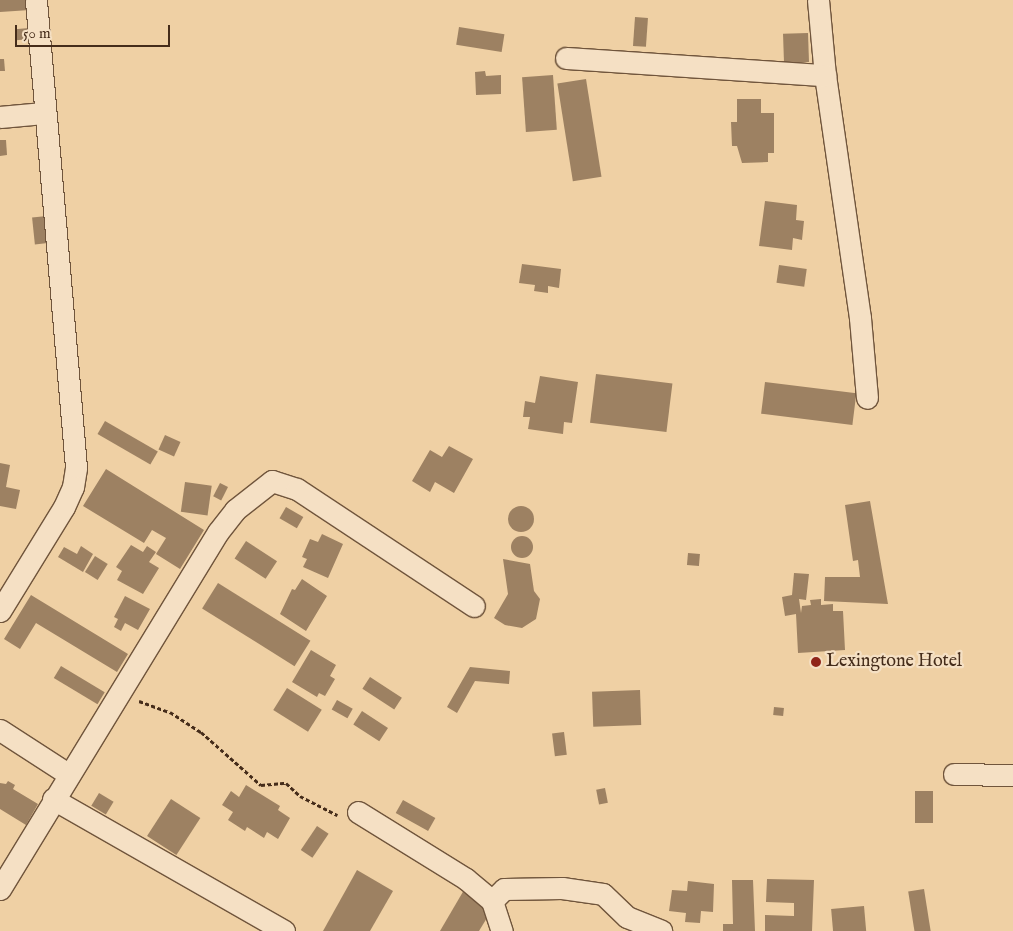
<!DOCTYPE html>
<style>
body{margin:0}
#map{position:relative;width:1013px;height:931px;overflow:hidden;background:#efd0a4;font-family:"IM FELL English",serif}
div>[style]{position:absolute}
.building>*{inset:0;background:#9d8162;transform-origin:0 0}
.round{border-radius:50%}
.path>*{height:3px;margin-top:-1.5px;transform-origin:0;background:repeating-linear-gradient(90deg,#452c1a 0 4px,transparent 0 6.5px)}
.roads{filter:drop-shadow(1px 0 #70553c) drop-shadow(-1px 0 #70553c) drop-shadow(0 1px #70553c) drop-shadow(0 -1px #70553c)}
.minor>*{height:21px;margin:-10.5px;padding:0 10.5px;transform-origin:10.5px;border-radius:10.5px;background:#f5e0c4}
.dots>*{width:14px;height:14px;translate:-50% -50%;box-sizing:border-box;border:2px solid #f5e0c4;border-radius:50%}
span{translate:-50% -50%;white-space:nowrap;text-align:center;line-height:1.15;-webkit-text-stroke:4.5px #f5e0c4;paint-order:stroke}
.poi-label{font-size:18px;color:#452c1a}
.left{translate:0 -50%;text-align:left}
.scale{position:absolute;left:15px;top:25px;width:155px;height:22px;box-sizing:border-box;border:2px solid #452c1a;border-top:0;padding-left:6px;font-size:15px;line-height:18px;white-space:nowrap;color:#452c1a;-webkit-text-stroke:4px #f5e0c4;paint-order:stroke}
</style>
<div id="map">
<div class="building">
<div style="clip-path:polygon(0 0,30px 0,30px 10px,0 12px)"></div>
<div style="left:635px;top:17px;width:13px;height:29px;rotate:4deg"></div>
<div style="left:459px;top:27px;width:46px;height:18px;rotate:9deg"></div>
<div style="left:29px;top:28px;width:11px;height:14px;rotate:85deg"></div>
<div style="left:808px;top:33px;width:29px;height:25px;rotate:88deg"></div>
<div style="clip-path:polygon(0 59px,4px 59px,5px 71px,0 71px)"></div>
<div style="clip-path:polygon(485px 71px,486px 76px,501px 75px,501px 94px,476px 95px,475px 72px)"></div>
<div style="left:553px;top:75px;width:55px;height:31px;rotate:86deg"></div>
<div style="left:586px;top:79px;width:99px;height:29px;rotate:81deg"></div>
<div style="clip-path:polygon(737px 99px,761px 99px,761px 113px,774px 113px,774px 153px,768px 153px,768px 162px,742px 163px,737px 146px,732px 146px,731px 122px,737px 122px)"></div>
<div style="clip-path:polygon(0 140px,6px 140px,7px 155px,0 156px)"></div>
<div style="clip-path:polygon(765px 201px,797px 205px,796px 220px,804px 221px,802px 240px,793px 238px,792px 250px,759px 246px)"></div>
<div style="left:47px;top:216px;width:27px;height:15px;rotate:84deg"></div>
<div style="clip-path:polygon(522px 264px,561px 269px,559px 288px,548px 286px,548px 293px,534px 291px,535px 285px,519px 283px)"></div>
<div style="left:779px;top:265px;width:28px;height:18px;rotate:8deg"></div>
<div style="left:596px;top:374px;width:77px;height:49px;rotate:7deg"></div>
<div style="clip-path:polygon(540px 376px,578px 382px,572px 423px,564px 422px,563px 434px,528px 429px,530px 417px,523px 417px,525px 401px,535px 403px)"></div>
<div style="left:765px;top:382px;width:92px;height:32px;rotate:7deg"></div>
<div style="left:105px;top:421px;width:61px;height:15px;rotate:30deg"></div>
<div style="left:165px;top:435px;width:17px;height:16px;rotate:24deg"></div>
<div style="clip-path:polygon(449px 446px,473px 459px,454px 493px,435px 482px,430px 492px,412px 481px,430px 450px,442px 457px)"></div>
<div style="clip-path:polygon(0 463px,10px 465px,6px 487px,20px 490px,16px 509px,0 506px)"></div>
<div style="clip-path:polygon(106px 469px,204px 530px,180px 569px,156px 554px,166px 538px,152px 530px,144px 543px,83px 506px)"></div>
<div style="left:185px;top:482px;width:27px;height:30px;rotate:8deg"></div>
<div style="left:220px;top:483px;width:9px;height:15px;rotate:27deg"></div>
<div style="clip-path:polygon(870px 501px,888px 604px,824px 601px,825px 577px,860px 577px,858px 560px,853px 561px,845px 505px)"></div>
<div class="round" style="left:508px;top:506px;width:26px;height:26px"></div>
<div style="left:286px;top:507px;width:20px;height:13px;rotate:30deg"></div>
<div style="clip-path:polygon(322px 534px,343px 544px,328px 578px,303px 567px,307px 559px,302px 557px,310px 539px,318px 542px)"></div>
<div class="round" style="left:511px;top:536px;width:22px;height:22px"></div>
<div style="left:246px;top:541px;width:37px;height:21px;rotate:33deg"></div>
<div style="clip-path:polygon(131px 545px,143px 552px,147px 546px,156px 552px,149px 562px,159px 568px,143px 594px,117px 580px,122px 571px,116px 567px)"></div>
<div style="clip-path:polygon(81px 546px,93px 554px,83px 572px,58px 557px,64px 547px,77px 554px)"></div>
<div style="left:688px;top:553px;width:12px;height:12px;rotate:5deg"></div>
<div style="left:95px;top:556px;width:15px;height:19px;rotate:32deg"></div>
<div style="clip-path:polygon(503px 559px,530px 564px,534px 591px,540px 599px,536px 619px,522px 628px,505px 625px,494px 618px,508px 594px)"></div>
<div style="clip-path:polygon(794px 573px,809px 574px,806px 600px,799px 599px,801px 613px,802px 606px,811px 605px,810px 600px,821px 599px,821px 605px,833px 604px,833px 611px,843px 611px,845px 650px,798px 653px,796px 614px,785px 616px,782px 597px,792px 595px)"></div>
<div style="clip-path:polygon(302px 579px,327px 596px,306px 631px,280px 614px,292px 589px,295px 590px)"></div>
<div style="left:218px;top:583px;width:109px;height:30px;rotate:32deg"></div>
<div style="clip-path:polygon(31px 595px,128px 654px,117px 672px,36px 623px,20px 649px,4px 639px)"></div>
<div style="clip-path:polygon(125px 596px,150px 609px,138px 630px,125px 623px,121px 631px,114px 627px,118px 619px,114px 617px)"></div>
<div style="clip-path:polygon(311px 650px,336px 665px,330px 676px,335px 679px,325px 696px,319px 693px,317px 697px,292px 682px)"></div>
<div style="left:61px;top:666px;width:51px;height:14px;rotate:31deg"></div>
<div style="clip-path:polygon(470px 667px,510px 671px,509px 684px,475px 681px,457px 713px,447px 707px)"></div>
<div style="left:370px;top:677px;width:38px;height:14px;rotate:33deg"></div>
<div style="left:287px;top:688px;width:41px;height:26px;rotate:32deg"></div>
<div style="left:640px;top:690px;width:35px;height:48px;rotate:88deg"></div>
<div style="left:337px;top:700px;width:18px;height:11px;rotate:29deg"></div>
<div style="left:774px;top:707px;width:10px;height:8px;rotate:6deg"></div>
<div style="left:362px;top:711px;width:31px;height:16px;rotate:33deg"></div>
<div style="left:564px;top:732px;width:23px;height:12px;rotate:83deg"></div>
<div style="clip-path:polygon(8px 781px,15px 785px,13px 789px,38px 804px,26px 825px,0 809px,0 783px,6px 784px)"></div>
<div style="clip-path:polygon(246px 785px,280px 806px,278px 810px,290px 818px,278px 839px,267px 832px,264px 838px,247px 827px,245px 831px,228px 820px,233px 812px,222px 805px,231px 791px,239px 797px)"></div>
<div style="left:605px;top:788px;width:15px;height:9px;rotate:79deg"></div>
<div style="left:933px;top:791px;width:32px;height:18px;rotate:90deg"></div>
<div style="left:99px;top:793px;width:17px;height:15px;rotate:31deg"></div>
<div style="left:171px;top:799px;width:35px;height:44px;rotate:33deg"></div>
<div style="left:403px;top:800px;width:37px;height:15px;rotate:29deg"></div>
<div style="left:317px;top:826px;width:14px;height:29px;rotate:34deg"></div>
<div style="clip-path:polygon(357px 870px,393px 891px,370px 931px,323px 931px)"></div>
<div style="clip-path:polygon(767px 879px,814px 880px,812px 931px,765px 931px,765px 915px,794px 916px,794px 903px,766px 902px)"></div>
<div style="clip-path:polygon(732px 880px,753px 880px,755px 931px,723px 931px,723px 924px,733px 924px)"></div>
<div style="clip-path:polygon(688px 881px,714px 884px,713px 912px,701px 911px,700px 923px,685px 922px,686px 913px,669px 911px,672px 890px,687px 891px)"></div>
<div style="left:924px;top:889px;width:43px;height:16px;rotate:81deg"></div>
<div style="clip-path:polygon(464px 890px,493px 908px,479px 931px,440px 931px)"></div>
<div style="left:864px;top:906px;width:25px;height:33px;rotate:85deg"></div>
</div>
<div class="path">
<div style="left:139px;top:701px;width:33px;rotate:20deg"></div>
<div style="left:170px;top:712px;width:37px;rotate:33deg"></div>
<div style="left:201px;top:732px;width:80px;rotate:41.5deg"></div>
<div style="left:261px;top:785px;width:25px;rotate:-5deg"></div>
<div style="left:286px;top:783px;width:19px;rotate:43deg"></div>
<div style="left:300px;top:796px;width:42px;rotate:27.2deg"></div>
</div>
<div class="roads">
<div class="minor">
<div style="left:818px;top:0;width:75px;rotate:84.7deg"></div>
<div style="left:825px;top:75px;width:246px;rotate:81.8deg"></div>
<div style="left:860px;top:318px;width:80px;rotate:85deg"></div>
<div style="left:566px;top:58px;width:260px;rotate:3.8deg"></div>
<div style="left:0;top:117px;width:44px;rotate:-5.2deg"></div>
<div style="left:0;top:611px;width:122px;rotate:-58.4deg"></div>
<div style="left:64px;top:507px;width:22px;rotate:-66deg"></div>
<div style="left:73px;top:487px;width:20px;rotate:-81deg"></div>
<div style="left:76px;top:467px;width:469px;rotate:-94.9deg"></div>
<div style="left:0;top:730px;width:81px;rotate:32.9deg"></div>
<div style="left:954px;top:774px;width:59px;rotate:1deg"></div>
<div style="left:53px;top:799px;width:266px;rotate:29.7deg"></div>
<div style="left:358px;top:812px;width:127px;rotate:31.8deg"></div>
<div style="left:466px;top:879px;width:34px;rotate:40deg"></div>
<div style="left:492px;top:901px;width:32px;rotate:72deg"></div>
<div style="left:0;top:889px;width:418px;rotate:-58.6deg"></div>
<div style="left:218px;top:532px;width:28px;rotate:-52deg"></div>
<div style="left:235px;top:510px;width:47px;rotate:-38.1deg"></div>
<div style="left:272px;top:481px;width:26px;rotate:18deg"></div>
<div style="left:297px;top:489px;width:212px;rotate:33.5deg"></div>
<div style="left:492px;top:901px;width:17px;rotate:-45deg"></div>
<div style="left:504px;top:889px;width:58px;rotate:-1deg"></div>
<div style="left:562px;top:888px;width:41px;rotate:8.3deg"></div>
<div style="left:603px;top:894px;width:33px;rotate:44deg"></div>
<div style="left:627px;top:917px;width:37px;rotate:22deg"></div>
</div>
</div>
<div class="dots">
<div style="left:816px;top:662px;background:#8f2418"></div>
</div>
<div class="poi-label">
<span class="left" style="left:826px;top:662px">Lexingtone Hotel</span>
</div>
<div class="scale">50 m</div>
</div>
